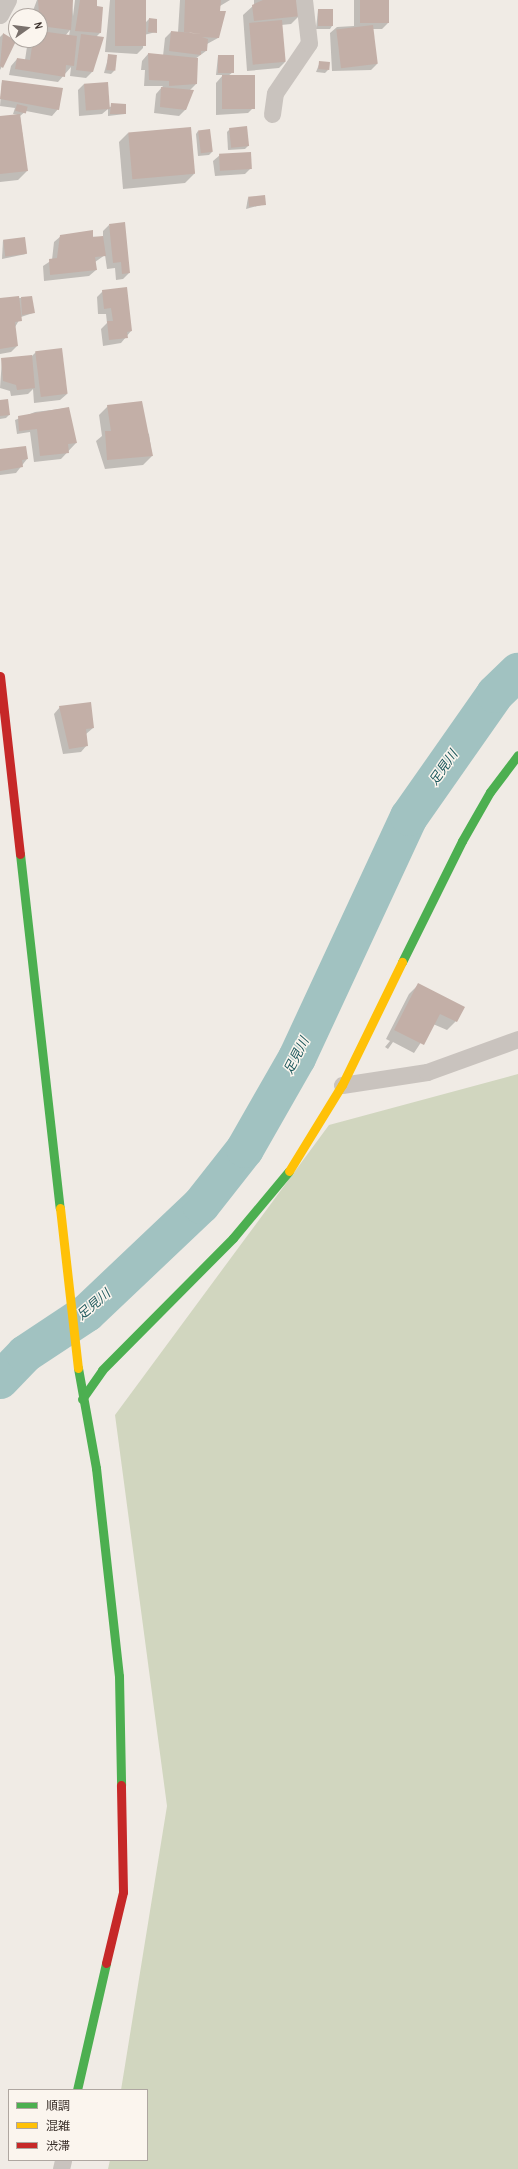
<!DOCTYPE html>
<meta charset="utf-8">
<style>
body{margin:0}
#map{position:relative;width:518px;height:2169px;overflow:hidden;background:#f0ebe5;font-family:"Archivo Narrow","Noto Sans JP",sans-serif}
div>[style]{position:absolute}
.green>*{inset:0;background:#d1d6bf}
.shadow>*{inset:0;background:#0003}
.river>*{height:38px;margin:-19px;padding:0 19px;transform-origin:19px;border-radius:19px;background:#a1c2c1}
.building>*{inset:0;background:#c3afa7;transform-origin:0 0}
.street>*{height:17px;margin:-8.5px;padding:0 8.5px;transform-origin:8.5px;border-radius:8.5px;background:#c9c3be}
.fast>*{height:9px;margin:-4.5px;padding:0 4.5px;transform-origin:4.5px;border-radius:4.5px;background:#4caf50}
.slow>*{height:9px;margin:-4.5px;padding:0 4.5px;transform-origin:4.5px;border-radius:4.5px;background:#ffc107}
.jam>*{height:9px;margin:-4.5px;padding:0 4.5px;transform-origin:4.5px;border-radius:4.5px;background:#c62828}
span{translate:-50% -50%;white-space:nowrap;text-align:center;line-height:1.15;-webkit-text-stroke:3px #fbf5ee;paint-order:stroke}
.water-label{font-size:13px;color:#1f5a5e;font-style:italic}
.legend{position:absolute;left:8px;top:2089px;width:140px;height:72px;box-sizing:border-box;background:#fbf5ee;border:1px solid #aea6a0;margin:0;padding:5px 7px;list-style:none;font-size:12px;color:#3b302b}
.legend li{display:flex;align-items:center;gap:8px;height:20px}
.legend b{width:20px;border:1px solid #aea6a0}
.north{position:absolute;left:8px;top:8px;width:40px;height:40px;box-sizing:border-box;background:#fbf5ee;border:1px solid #aea6a0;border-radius:50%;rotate:76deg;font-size:11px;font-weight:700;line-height:16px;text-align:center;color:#3b302b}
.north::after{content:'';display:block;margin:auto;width:14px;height:18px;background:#7a716c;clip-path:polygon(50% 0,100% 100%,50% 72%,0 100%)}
</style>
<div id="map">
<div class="green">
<div style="clip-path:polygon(518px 1074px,518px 2169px,108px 2169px,110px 2160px,147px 2160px,147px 2090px,121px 2090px,167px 1806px,115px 1415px,329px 1125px)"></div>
</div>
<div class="shadow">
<div style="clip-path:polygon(evenodd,37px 0,72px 0,73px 16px,75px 0,96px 0,100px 33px,96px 37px,103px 38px,92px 72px,86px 78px,70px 76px,71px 67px,58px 82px,9px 75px,11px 66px,17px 59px,25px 60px,28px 40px,40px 40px,40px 16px,31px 16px,37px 0,70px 30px,69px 36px,65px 36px,70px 30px)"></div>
<div style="clip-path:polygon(110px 0,145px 0,144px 24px,149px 19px,156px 32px,144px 35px,143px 48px,137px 54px,105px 52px)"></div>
<div style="clip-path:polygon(evenodd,180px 0,230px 0,220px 6px,218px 38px,207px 44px,206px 51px,195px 59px,196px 84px,189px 91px,186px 109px,179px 116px,154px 113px,156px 94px,163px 86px,144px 86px,145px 70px,141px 70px,142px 61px,148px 54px,163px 56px,165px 38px,171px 32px,178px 32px,180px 0,190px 31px,207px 34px,189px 34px,190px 31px)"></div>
<div style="clip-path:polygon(254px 0,298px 0,300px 15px,291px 24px,281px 25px,285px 62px,279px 68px,247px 71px,243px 15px,254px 5px)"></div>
<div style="clip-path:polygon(354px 0,388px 0,388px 23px,382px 29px,372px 29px,377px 64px,371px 70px,332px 71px,330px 33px,337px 27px,354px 26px)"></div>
<div style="clip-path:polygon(318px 10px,332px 26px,330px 29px,316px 29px)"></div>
<div style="clip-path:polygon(3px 34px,15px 42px,0 70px,0 37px)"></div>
<div style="clip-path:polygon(109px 55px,114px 71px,111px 74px,104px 73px)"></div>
<div style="clip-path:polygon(218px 56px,233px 72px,228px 76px,254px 107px,248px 113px,216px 115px,216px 83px,223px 75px,216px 75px)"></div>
<div style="clip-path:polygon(320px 62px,328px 70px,325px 73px,316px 72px)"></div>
<div style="clip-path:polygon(2px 81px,58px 109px,52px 116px,26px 111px,20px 116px,27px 171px,18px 180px,0 182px,0 117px,18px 115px,13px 114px,15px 108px,0 106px)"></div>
<div style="clip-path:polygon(84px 84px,109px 107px,125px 105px,125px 114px,108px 116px,108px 109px,102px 114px,79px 116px,78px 90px)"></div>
<div style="clip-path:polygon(230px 129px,248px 146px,245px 149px,228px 150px,227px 132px)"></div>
<div style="clip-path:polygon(198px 131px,212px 152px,209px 155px,198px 156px,196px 134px)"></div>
<div style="clip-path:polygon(128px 133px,194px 174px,185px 183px,123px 189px,119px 142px)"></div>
<div style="clip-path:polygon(220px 155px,251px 168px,245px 174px,215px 176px,213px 161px)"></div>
<div style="clip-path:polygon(248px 198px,265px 204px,246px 209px)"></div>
<div style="clip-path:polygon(109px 225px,129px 273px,123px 279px,116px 280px,115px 268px,107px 269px,105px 255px,95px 262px,96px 270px,89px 276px,44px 281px,43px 266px,52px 260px,54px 242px,61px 236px,103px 237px,103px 231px)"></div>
<div style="clip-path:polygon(3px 240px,26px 254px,2px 259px)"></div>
<div style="clip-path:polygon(103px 291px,131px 331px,121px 343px,103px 346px,101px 329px,107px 323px,106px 314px,98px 314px,97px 297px)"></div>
<div style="clip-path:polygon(21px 298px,33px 313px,21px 317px,15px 327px,17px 346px,11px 352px,0 354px,0 299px)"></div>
<div style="clip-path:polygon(36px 352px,67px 394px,60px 400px,34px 403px,33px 389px,28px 394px,11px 396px,10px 391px,0 388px,2px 359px,32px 356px)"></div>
<div style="clip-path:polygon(0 401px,9px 415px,6px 418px,0 419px)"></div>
<div style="clip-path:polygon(108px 406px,149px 434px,152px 456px,143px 465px,105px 469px,96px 441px,102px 436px,99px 415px)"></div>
<div style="clip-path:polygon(68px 408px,76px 443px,61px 459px,34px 462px,30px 432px,17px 434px,15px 420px,35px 412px)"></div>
<div style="clip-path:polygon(0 450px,27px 459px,16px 473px,0 475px)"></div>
<div style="clip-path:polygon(60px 707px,93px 728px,86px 734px,87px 745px,81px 752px,63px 754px,54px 714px)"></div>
<div style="clip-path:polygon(418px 985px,456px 1021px,447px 1030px,433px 1024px,414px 1053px,393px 1042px,388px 1049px,385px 1047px,390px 1041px,386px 1039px,409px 994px)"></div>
</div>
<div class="river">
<div style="left:0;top:1380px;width:36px;rotate:-46deg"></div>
<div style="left:25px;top:1354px;width:74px;rotate:-33.5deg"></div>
<div style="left:87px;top:1313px;width:157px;rotate:-43.5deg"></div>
<div style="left:201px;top:1205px;width:71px;rotate:-51.8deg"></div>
<div style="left:245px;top:1149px;width:105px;rotate:-60.3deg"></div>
<div style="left:297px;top:1058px;width:266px;rotate:-65.1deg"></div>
<div style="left:409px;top:817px;width:150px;rotate:-55deg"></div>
<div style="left:495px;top:694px;width:32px;rotate:-44deg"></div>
</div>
<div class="building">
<div style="clip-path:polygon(38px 0,73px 0,71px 30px,40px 26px)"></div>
<div style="clip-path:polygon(80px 0,97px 0,97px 6px,103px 7px,101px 33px,75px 31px)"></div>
<div style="left:115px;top:0;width:31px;height:46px"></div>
<div style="clip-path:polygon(185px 0,221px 0,220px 11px,226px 11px,219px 38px,202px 37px,208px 39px,207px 51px,201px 51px,201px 55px,169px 51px,171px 31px,202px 34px,184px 32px)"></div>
<div style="clip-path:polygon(263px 0,299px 0,301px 16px,254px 21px,252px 5px)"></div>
<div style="left:360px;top:0;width:29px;height:23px"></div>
<div style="left:318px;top:9px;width:15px;height:17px"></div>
<div style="clip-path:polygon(149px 18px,157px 19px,157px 33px,148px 32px)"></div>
<div style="left:282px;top:20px;width:42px;height:33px;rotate:85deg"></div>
<div style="left:373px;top:25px;width:39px;height:37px;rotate:83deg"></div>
<div style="clip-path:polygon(40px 31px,77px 36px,74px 66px,66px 65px,65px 77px,15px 69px,17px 58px,30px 60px,33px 40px,40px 40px)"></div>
<div style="clip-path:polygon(3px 33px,16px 41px,3px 68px,0 66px)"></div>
<div style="clip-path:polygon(81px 34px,104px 37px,93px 72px,76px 70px)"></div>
<div style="clip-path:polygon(148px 53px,198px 58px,197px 84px,169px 86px,169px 81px,149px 80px)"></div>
<div style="left:108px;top:54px;width:9px;height:16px;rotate:6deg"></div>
<div style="left:218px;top:55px;width:16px;height:18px"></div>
<div style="left:319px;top:61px;width:11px;height:8px;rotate:5deg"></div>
<div style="left:222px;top:75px;width:33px;height:34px"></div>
<div style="clip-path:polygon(2px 80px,63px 88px,59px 110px,0 99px)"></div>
<div style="left:108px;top:82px;width:27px;height:24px;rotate:86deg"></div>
<div style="clip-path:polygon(161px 87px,194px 90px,186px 110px,160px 107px)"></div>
<div style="clip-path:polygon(111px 103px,126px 104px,126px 114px,110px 114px)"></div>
<div style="left:17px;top:104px;width:11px;height:7px;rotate:15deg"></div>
<div style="clip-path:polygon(20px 114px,28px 171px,0 174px,0 116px)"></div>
<div style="left:247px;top:126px;width:20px;height:18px;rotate:84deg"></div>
<div style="left:191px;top:127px;width:47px;height:63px;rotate:85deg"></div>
<div style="left:210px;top:129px;width:23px;height:12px;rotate:83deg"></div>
<div style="left:251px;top:152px;width:17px;height:32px;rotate:87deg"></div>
<div style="left:265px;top:195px;width:10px;height:17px;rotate:84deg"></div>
<div style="clip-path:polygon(125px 222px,130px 273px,122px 274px,121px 262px,113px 263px,109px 224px)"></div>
<div style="clip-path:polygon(93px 230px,93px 237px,103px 236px,106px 256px,95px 257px,97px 270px,50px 275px,49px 259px,57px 258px,60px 235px)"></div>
<div style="left:25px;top:237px;width:17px;height:22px;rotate:83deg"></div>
<div style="clip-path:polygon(127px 287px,132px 331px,127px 332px,128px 338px,109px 340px,107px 321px,113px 321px,111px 308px,104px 309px,102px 290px)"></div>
<div style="clip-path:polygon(19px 296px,22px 321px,15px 322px,18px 346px,0 349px,0 298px)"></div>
<div style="clip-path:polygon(32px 296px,35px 313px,22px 315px,21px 297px)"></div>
<div style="left:62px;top:348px;width:46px;height:27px;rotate:83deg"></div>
<div style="clip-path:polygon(32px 355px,35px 388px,17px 390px,16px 385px,3px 381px,1px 358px)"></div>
<div style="clip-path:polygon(8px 399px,10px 415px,0 416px,0 400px)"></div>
<div style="clip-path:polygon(142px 401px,153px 456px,107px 460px,105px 431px,111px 431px,107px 405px)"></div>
<div style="clip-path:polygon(69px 407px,77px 443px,68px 444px,69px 453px,40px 456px,37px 429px,19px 431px,18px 416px)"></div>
<div style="clip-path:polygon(26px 446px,28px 459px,22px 460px,23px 467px,0 471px,0 449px)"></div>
<div style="clip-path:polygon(91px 702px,94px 728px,86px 729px,88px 746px,69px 749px,59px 706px)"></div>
<div style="clip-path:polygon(418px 983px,465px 1007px,457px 1022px,440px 1014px,424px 1045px,394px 1030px)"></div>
</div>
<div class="street">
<div style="left:0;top:15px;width:17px;rotate:-62deg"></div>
<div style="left:272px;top:114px;width:21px;rotate:-82deg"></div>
<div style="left:275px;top:93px;width:60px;rotate:-55.8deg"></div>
<div style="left:309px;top:43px;width:43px;rotate:-96.6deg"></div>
<div style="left:342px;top:1085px;width:86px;rotate:-8.7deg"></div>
<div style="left:427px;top:1072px;width:97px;rotate:-19.9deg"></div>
<div style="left:61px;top:2169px;width:9px;rotate:-77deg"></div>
</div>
<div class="fast">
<div style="left:20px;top:854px;width:356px;rotate:83.6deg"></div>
<div style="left:402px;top:962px;width:135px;rotate:-63.6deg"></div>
<div style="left:462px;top:841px;width:56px;rotate:-60.3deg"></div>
<div style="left:490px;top:792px;width:46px;rotate:-52.9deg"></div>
<div style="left:78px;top:1368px;width:102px;rotate:79.8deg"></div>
<div style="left:96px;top:1468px;width:209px;rotate:83.7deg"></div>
<div style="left:119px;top:1676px;width:109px;rotate:88.9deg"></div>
<div style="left:82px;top:1399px;width:35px;rotate:-55deg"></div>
<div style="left:102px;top:1370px;width:186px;rotate:-45.2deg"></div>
<div style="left:233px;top:1238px;width:87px;rotate:-50.1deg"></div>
<div style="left:77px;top:2090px;width:130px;rotate:-77.1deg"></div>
</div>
<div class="slow">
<div style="left:289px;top:1171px;width:101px;rotate:-58.4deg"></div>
<div style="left:342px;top:1085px;width:137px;rotate:-64deg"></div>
<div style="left:60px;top:1208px;width:161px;rotate:83.6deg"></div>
</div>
<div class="jam">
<div style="left:0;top:676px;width:179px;rotate:83.6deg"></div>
<div style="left:106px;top:1963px;width:73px;rotate:-76.5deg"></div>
<div style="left:123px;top:1892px;width:107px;rotate:-91.1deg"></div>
</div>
<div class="water-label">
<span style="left:444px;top:768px;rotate:-55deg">足見川</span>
<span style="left:297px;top:1056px;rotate:-63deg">足見川</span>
<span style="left:94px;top:1305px;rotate:-41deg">足見川</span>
</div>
<ul class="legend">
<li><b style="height:5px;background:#4caf50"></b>順調</li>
<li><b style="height:5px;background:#ffc107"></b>混雑</li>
<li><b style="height:5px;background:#c62828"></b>渋滞</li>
</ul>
<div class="north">N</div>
</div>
